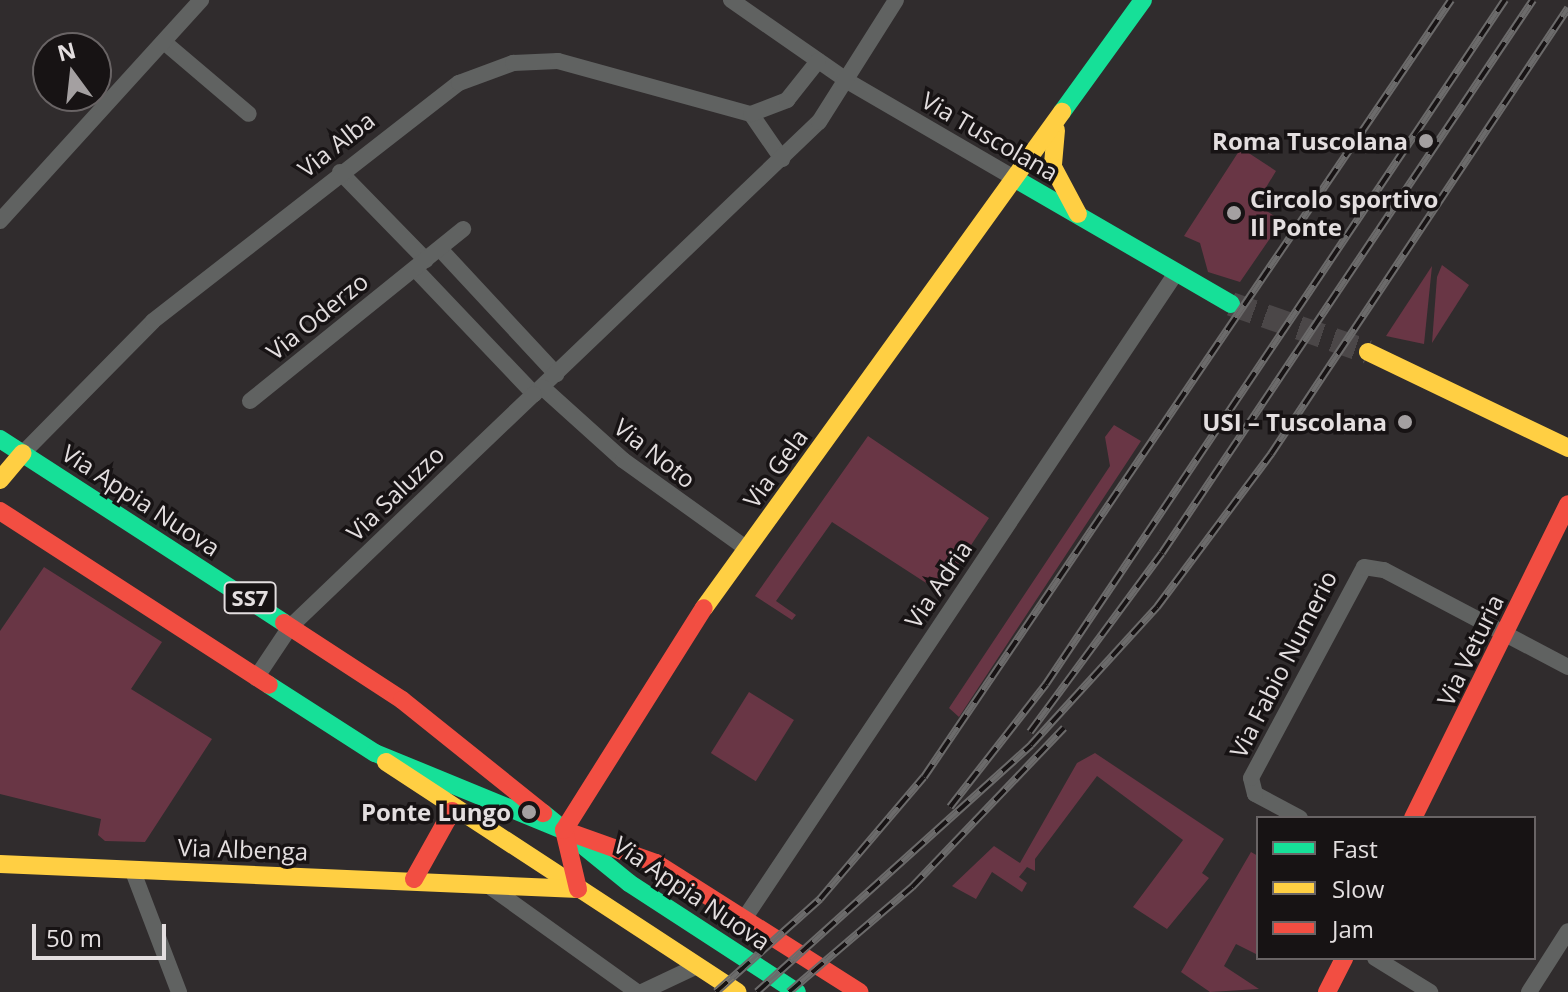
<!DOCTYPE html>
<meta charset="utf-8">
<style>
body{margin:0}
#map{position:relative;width:1568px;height:992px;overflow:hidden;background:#302c2d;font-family:"Open Sans",sans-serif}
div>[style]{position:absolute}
.green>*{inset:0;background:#693645;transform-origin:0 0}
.secondary-tunnel>*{height:24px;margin-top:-12px;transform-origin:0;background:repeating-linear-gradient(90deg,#4b4748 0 24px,transparent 0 36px)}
.street>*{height:16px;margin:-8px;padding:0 8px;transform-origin:8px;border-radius:8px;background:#606261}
.fast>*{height:18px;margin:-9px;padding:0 9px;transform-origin:9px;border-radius:9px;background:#16e098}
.slow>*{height:18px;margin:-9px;padding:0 9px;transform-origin:9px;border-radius:9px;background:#ffcf43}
.jam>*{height:18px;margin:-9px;padding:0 9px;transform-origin:9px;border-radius:9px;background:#f24e42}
.rail>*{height:8px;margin-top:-4px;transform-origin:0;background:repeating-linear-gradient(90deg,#171314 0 15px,#6c6b6b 0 30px);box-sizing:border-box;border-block:2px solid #6c6b6b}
.dots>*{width:22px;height:22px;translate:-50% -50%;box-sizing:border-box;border:4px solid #171314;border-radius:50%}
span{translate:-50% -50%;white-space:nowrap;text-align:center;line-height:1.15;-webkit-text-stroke:7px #171314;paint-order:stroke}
.shield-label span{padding:2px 6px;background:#171314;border:2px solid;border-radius:6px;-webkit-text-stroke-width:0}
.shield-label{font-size:22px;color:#e3dedf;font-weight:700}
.street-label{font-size:24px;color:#e3dedf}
.poi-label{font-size:24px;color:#e3dedf;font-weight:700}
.right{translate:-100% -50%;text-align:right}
.left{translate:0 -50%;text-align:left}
.legend{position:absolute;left:1256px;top:816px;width:280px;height:144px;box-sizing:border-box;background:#171314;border:2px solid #696465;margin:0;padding:10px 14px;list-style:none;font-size:24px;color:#e3dedf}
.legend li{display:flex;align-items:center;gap:16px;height:40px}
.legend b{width:40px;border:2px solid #696465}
.north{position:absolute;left:32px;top:32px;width:80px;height:80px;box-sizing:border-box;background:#171314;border:2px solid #696465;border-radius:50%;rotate:345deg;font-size:22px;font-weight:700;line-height:32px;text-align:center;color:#e3dedf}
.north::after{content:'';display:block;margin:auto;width:28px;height:36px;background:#a4a0a1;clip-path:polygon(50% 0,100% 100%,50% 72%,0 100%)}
.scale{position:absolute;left:32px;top:924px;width:134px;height:36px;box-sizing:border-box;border:4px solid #e3dedf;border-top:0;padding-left:10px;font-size:24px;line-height:28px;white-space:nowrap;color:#e3dedf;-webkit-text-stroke:6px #171314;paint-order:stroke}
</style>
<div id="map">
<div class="green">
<div style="clip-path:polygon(1241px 148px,1276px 171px,1256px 204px,1282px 221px,1240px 282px,1208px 272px,1200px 243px,1184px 236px)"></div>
<div style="clip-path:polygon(1442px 265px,1469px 285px,1432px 343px,1437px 277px)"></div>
<div style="clip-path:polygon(1432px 266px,1424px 344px,1386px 336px)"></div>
<div style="clip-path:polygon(1114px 425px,1141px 441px,959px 717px,949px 708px,1110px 466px,1105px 437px)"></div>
<div style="clip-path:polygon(868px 436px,989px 518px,940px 592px,832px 522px,776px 601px,796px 615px,792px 620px,755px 596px)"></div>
<div style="clip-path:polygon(44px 567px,162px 642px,131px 689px,212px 739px,145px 842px,105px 841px,98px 835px,101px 819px,0 794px,0 631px)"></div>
<div style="left:749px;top:692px;width:53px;height:72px;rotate:32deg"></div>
<div style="clip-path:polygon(1095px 753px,1224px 839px,1202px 873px,1209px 878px,1167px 929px,1133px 907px,1183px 840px,1097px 776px,1035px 859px,1035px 871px,1027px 867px,1019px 877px,1027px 883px,1022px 892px,992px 872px,976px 899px,952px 886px,994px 846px,1020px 863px,1077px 763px)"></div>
<div style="clip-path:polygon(1251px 852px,1258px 856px,1258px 955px,1236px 944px,1224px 966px,1259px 989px,1210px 992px,1181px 972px)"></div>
</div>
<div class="secondary-tunnel">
<div style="left:1231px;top:304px;width:145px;rotate:19.3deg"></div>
</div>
<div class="street">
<div style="left:731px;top:0;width:144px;rotate:34.8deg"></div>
<div style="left:849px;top:82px;width:197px;rotate:30.2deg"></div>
<div style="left:164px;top:42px;width:111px;rotate:40.3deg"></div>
<div style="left:751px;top:114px;width:55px;rotate:55.4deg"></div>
<div style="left:340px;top:172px;width:123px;rotate:45.7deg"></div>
<div style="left:0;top:221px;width:299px;rotate:-47.7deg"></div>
<div style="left:440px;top:249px;width:171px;rotate:47.1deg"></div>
<div style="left:415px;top:269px;width:173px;rotate:46.4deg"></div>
<div style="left:534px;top:394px;width:394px;rotate:-43.7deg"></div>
<div style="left:819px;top:122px;width:144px;rotate:-57.7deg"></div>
<div style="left:542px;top:387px;width:109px;rotate:42deg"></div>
<div style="left:623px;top:460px;width:151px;rotate:35.6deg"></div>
<div style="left:250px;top:401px;width:274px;rotate:-38.9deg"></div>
<div style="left:23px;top:453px;width:185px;rotate:-45.4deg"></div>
<div style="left:153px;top:321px;width:388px;rotate:-37.9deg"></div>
<div style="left:459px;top:83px;width:58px;rotate:-20.3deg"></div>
<div style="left:513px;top:63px;width:45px;rotate:-2.5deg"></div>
<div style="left:558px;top:61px;width:200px;rotate:15.4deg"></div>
<div style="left:751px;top:114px;width:39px;rotate:-21deg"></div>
<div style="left:787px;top:100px;width:50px;rotate:-51.5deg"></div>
<div style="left:256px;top:678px;width:61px;rotate:-56.3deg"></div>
<div style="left:290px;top:627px;width:337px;rotate:-43.7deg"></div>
<div style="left:1300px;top:818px;width:51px;rotate:-151.9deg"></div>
<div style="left:1255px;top:794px;width:16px;rotate:-104deg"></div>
<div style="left:1251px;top:778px;width:239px;rotate:-61.8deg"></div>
<div style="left:1364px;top:567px;width:20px;rotate:9deg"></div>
<div style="left:1384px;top:570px;width:208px;rotate:27.8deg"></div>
<div style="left:132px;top:869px;width:132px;rotate:69.1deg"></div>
<div style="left:489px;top:886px;width:182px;rotate:35.6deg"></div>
<div style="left:744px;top:919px;width:774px;rotate:-56.23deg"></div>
<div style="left:1375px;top:958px;width:65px;rotate:31.7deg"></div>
<div style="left:642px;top:992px;width:61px;rotate:-25.3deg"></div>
<div style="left:1529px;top:992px;width:72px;rotate:-57.4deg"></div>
</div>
<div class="fast">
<div style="left:1062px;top:112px;width:138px;rotate:-54.1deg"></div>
<div style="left:1019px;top:181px;width:245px;rotate:30.1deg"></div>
<div style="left:0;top:439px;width:338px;rotate:32.9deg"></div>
<div style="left:269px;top:685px;width:126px;rotate:32.7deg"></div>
<div style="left:375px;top:753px;width:200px;rotate:22.3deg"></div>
<div style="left:543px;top:813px;width:111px;rotate:39.1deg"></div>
<div style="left:629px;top:883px;width:200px;rotate:33deg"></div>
</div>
<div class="slow">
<div style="left:1056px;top:130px;width:37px;rotate:95deg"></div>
<div style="left:1053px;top:167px;width:53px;rotate:62deg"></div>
<div style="left:1368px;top:352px;width:222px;rotate:25.6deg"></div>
<div style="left:0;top:480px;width:35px;rotate:-50deg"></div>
<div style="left:704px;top:608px;width:612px;rotate:-54.18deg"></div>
<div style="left:386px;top:762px;width:420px;rotate:33.2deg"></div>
<div style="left:0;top:864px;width:579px;rotate:2.48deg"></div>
</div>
<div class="jam">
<div style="left:0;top:511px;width:320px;rotate:32.9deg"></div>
<div style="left:284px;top:623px;width:141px;rotate:33.1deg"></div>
<div style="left:402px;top:700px;width:181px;rotate:38.7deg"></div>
<div style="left:1413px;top:818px;width:350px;rotate:-63.7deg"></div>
<div style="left:566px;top:831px;width:96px;rotate:19.6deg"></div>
<div style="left:656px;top:863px;width:241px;rotate:32.4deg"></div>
<div style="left:414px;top:879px;width:78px;rotate:-60.8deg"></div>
<div style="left:578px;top:889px;width:61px;rotate:-103.3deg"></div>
<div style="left:564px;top:830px;width:262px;rotate:-57.8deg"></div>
<div style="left:1327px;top:992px;width:38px;rotate:-63deg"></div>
</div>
<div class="rail">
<div style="left:1030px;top:732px;width:222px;rotate:-53.6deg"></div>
<div style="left:1162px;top:553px;width:666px;rotate:-56.14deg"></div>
<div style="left:950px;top:807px;width:156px;rotate:-52deg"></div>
<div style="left:1046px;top:684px;width:824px;rotate:-56.14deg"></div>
<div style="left:716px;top:992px;width:140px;rotate:-41.8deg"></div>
<div style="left:820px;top:899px;width:160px;rotate:-49.6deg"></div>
<div style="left:924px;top:777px;width:939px;rotate:-55.85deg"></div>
<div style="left:757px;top:992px;width:369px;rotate:-42deg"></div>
<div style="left:1031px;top:745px;width:187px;rotate:-47.6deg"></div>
<div style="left:1157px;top:607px;width:191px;rotate:-53.3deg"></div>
<div style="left:1271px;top:454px;width:536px;rotate:-56.34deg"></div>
<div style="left:789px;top:992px;width:162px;rotate:-40.5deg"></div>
<div style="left:912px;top:887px;width:220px;rotate:-46.3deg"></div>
</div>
<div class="dots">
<div style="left:1426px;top:141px;background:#a4a0a1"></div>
<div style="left:1234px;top:213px;background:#a4a0a1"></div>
<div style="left:1405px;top:422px;background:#a4a0a1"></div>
<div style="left:529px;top:812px;background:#a4a0a1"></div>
</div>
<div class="shield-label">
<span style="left:250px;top:598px">SS7</span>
</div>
<div class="street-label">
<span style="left:990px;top:136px;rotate:30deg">Via Tuscolana</span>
<span style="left:336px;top:144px;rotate:-38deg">Via Alba</span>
<span style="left:317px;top:316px;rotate:-39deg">Via Oderzo</span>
<span style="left:655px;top:453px;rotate:38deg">Via Noto</span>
<span style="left:775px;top:468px;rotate:-54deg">Via Gela</span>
<span style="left:395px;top:493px;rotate:-44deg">Via Saluzzo</span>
<span style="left:141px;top:500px;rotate:33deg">Via Appia Nuova</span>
<span style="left:938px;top:584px;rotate:-56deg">Via Adria</span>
<span style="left:1470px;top:650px;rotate:-64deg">Via Veturia</span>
<span style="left:1283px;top:664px;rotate:-63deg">Via Fabio Numerio</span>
<span style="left:243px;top:849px;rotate:2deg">Via Albenga</span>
<span style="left:692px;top:893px;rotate:34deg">Via Appia Nuova</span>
</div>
<div class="poi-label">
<span class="right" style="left:1408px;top:141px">Roma Tuscolana</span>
<span class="left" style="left:1250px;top:213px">Circolo sportivo<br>Il Ponte</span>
<span class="right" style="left:1387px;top:422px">USI – Tuscolana</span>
<span class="right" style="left:511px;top:812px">Ponte Lungo</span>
</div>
<ul class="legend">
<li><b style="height:10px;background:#16e098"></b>Fast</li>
<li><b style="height:10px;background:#ffcf43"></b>Slow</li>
<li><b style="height:10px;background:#f24e42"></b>Jam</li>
</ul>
<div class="north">N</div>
<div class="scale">50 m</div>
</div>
